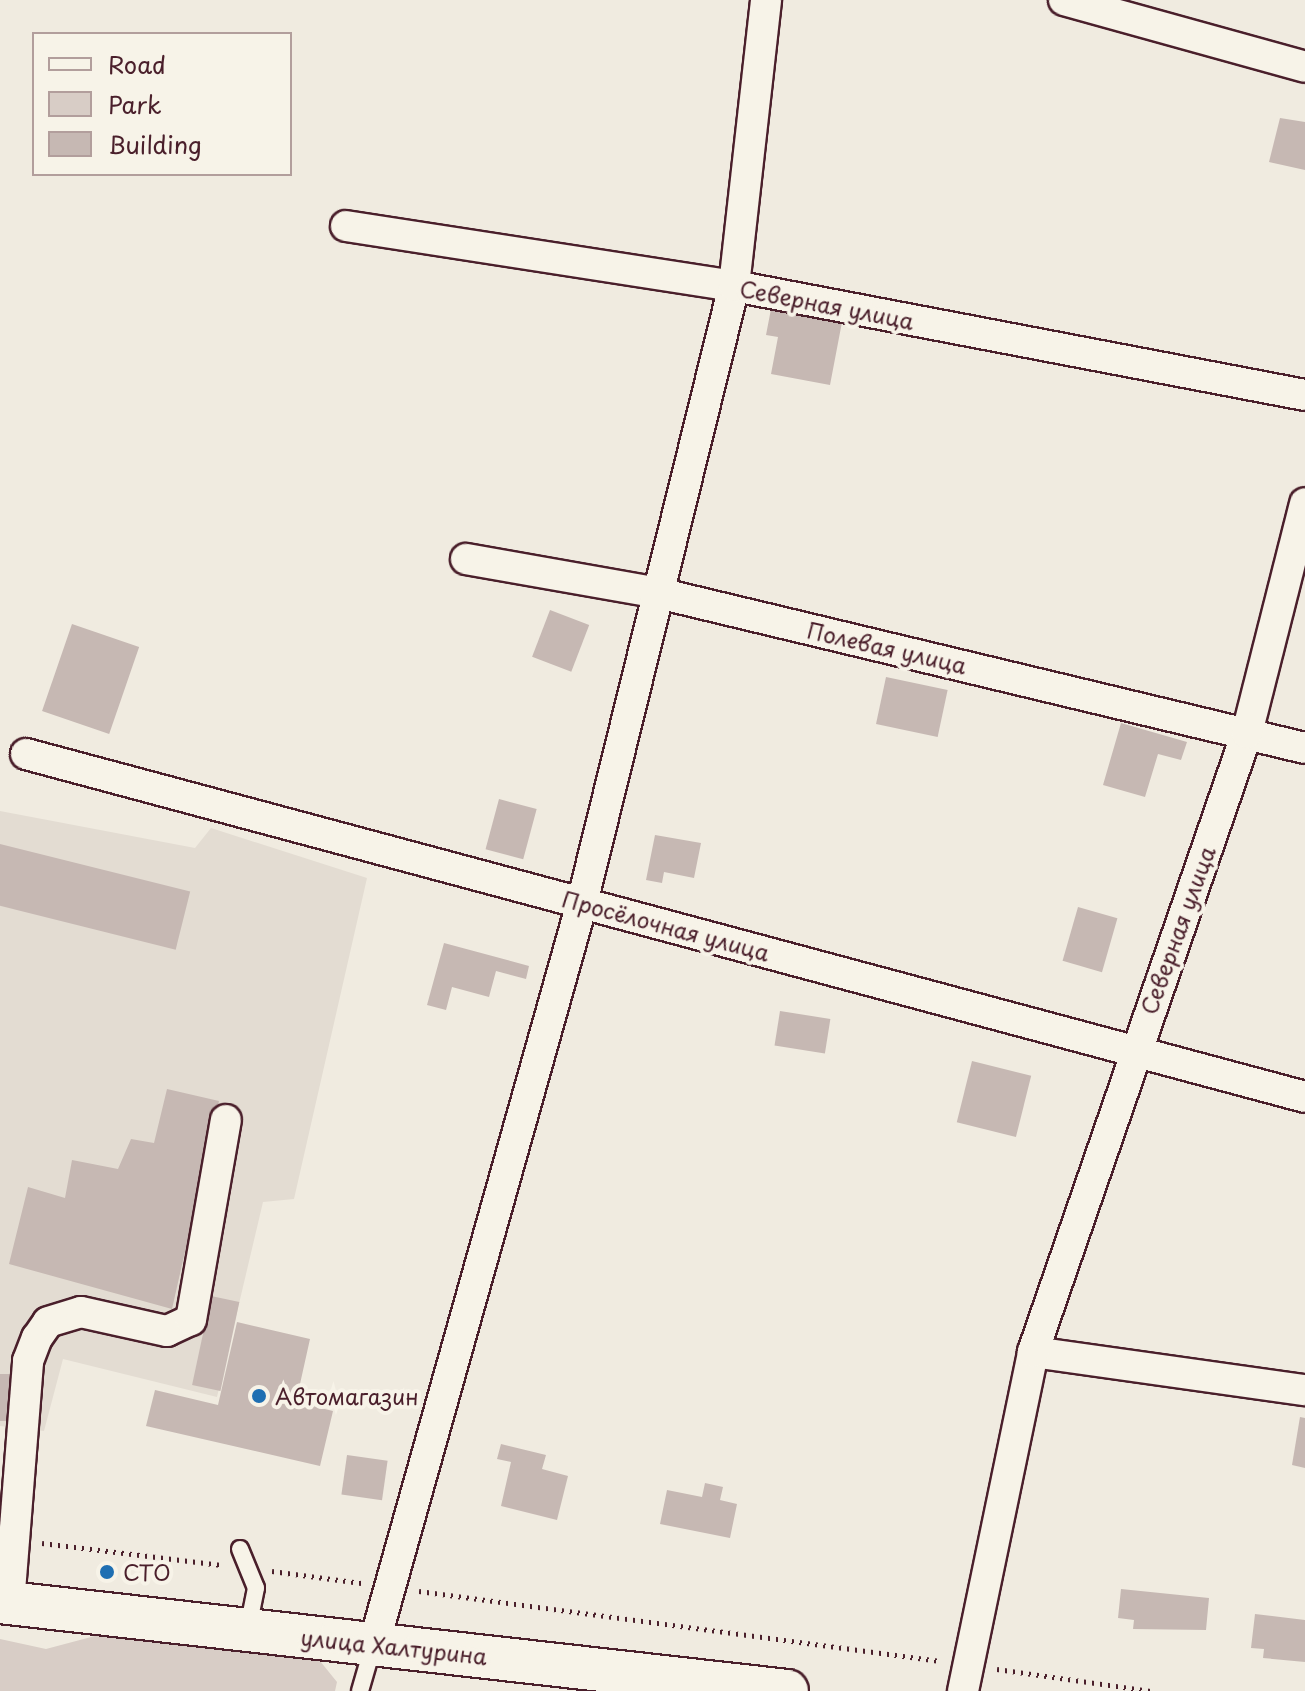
<!DOCTYPE html>
<meta charset="utf-8">
<style>
body{margin:0}
#map{position:relative;width:1305px;height:1691px;overflow:hidden;background:#f0ebe0;font-family:"Playpen Sans",sans-serif}
div>[style]{position:absolute}
.built>*{inset:0;background:#e3dcd2}
.green>*{inset:0;background:#d8cdc6}
.building>*{inset:0;background:#c6b8b3;transform-origin:0 0}
.path>*{height:5px;margin-top:-2.5px;transform-origin:0;background:repeating-linear-gradient(90deg,#4a1f2b 0 2px,transparent 0 8px)}
.roads{filter:drop-shadow(2px 0 #4a1f2b) drop-shadow(-2px 0 #4a1f2b) drop-shadow(0 2px #4a1f2b) drop-shadow(0 -2px #4a1f2b)}
.service>*{height:16px;margin:-8px;padding:0 8px;transform-origin:8px;border-radius:8px;background:#f7f3e8}
.minor>*{height:30px;margin:-15px;padding:0 15px;transform-origin:15px;border-radius:15px;background:#f7f3e8}
.secondary>*{height:42px;margin:-21px;padding:0 21px;transform-origin:21px;border-radius:21px;background:#f7f3e8}
.dots>*{width:22px;height:22px;translate:-50% -50%;box-sizing:border-box;border:4px solid #f7f3e8;border-radius:50%}
span{translate:-50% -50%;white-space:nowrap;text-align:center;line-height:1.15;-webkit-text-stroke:8px #f7f3e8;paint-order:stroke}
.street-label{font-size:22px;color:#4a1f2b}
.poi-label{font-size:22px;color:#4a1f2b}
.left{translate:0 -50%;text-align:left}
.legend{position:absolute;left:32px;top:32px;width:260px;height:144px;box-sizing:border-box;background:#f7f3e8;border:2px solid #b29e9c;margin:0;padding:10px 14px;list-style:none;font-size:24px;color:#4a1f2b}
.legend li{display:flex;align-items:center;gap:16px;height:40px}
.legend b{width:40px;border:2px solid #b29e9c}
</style>
<div id="map">
<div class="built">
<div style="clip-path:polygon(0 811px,195px 848px,211px 828px,367px 878px,294px 1199px,263px 1202px,217px 1397px,63px 1359px,44px 1431px,0 1426px)"></div>
</div>
<div class="green">
<div style="clip-path:polygon(125px 1628px,320px 1661px,337px 1682px,335px 1691px,0 1691px,0 1639px,46px 1649px)"></div>
</div>
<div class="building">
<div style="clip-path:polygon(1280px 118px,1305px 122px,1305px 170px,1269px 162px)"></div>
<div style="clip-path:polygon(771px 309px,842px 322px,830px 385px,771px 374px,778px 337px,766px 335px)"></div>
<div style="left:550px;top:610px;width:42px;height:50px;rotate:21deg"></div>
<div style="left:72px;top:624px;width:71px;height:92px;rotate:19deg"></div>
<div style="left:886px;top:677px;width:63px;height:48px;rotate:12deg"></div>
<div style="clip-path:polygon(1121px 723px,1187px 742px,1181px 760px,1158px 754px,1145px 797px,1103px 785px)"></div>
<div style="left:499px;top:799px;width:39px;height:52px;rotate:15deg"></div>
<div style="clip-path:polygon(655px 835px,701px 843px,694px 878px,664px 872px,662px 883px,646px 880px)"></div>
<div style="left:0;top:844px;width:196px;height:60px;rotate:14deg"></div>
<div style="left:1078px;top:907px;width:41px;height:56px;rotate:16deg"></div>
<div style="clip-path:polygon(444px 943px,529px 966px,526px 979px,496px 971px,489px 997px,452px 987px,446px 1010px,427px 1005px)"></div>
<div style="left:780px;top:1011px;width:51px;height:35px;rotate:9deg"></div>
<div style="left:972px;top:1061px;width:61px;height:63px;rotate:14deg"></div>
<div style="clip-path:polygon(167px 1089px,219px 1101px,172px 1309px,9px 1264px,28px 1187px,65px 1198px,72px 1160px,118px 1169px,131px 1139px,154px 1143px)"></div>
<div style="left:211px;top:1296px;width:29px;height:91px;rotate:12deg"></div>
<div style="clip-path:polygon(237px 1322px,310px 1339px,296px 1402px,333px 1411px,320px 1466px,146px 1426px,155px 1390px,218px 1405px)"></div>
<div style="left:0;top:1374px;width:15px;height:47px"></div>
<div style="clip-path:polygon(1300px 1417px,1305px 1418px,1305px 1468px,1292px 1465px)"></div>
<div style="clip-path:polygon(501px 1444px,546px 1455px,542px 1469px,568px 1476px,557px 1520px,501px 1506px,511px 1462px,497px 1459px)"></div>
<div style="left:347px;top:1455px;width:41px;height:40px;rotate:8deg"></div>
<div style="clip-path:polygon(705px 1483px,723px 1487px,720px 1500px,737px 1504px,730px 1538px,660px 1524px,667px 1490px,702px 1497px)"></div>
<div style="clip-path:polygon(1121px 1589px,1209px 1598px,1206px 1630px,1133px 1629px,1134px 1620px,1118px 1618px)"></div>
<div style="clip-path:polygon(1255px 1614px,1305px 1620px,1305px 1662px,1263px 1658px,1264px 1649px,1251px 1648px)"></div>
</div>
<div class="path">
<div style="left:42px;top:1543px;width:181px;rotate:7deg"></div>
<div style="left:272px;top:1571px;width:90px;rotate:7.7deg"></div>
<div style="left:419px;top:1591px;width:526px;rotate:7.65deg"></div>
<div style="left:997px;top:1669px;width:157px;rotate:8.1deg"></div>
</div>
<div class="roads">
<div class="service">
<div style="left:240px;top:1549px;width:42px;rotate:67.7deg"></div>
<div style="left:256px;top:1588px;width:41px;rotate:101.3deg"></div>
<div style="left:360px;top:1691px;width:47px;rotate:-73.9deg"></div>
</div>
<div class="minor">
<div style="left:1064px;top:0;width:250px;rotate:15.5deg"></div>
<div style="left:346px;top:226px;width:393px;rotate:8.8deg"></div>
<div style="left:734px;top:286px;width:581px;rotate:10.81deg"></div>
<div style="left:466px;top:559px;width:191px;rotate:10deg"></div>
<div style="left:654px;top:592px;width:669px;rotate:13.48deg"></div>
<div style="left:26px;top:754px;width:1324px;rotate:15.01deg"></div>
<div style="left:1033px;top:1352px;width:275px;rotate:8deg"></div>
<div style="left:9px;top:1604px;width:244px;rotate:-85.5deg"></div>
<div style="left:28px;top:1361px;width:25px;rotate:-69deg"></div>
<div style="left:37px;top:1338px;width:19px;rotate:-55deg"></div>
<div style="left:48px;top:1322px;width:34px;rotate:-17deg"></div>
<div style="left:81px;top:1312px;width:88px;rotate:12.5deg"></div>
<div style="left:167px;top:1331px;width:26px;rotate:-25deg"></div>
<div style="left:191px;top:1320px;width:203px;rotate:-80.1deg"></div>
<div style="left:374px;top:1644px;width:770px;rotate:-74.32deg"></div>
<div style="left:582px;top:903px;width:635px;rotate:-76.16deg"></div>
<div style="left:734px;top:286px;width:288px;rotate:-83.6deg"></div>
<div style="left:963px;top:1691px;width:346px;rotate:-78.3deg"></div>
<div style="left:1033px;top:1352px;width:655px;rotate:-70.93deg"></div>
<div style="left:1247px;top:733px;width:237px;rotate:-75.8deg"></div>
</div>
<div class="secondary">
<div style="left:0;top:1602px;width:792px;rotate:6.45deg"></div>
</div>
</div>
<div class="dots">
<div style="left:259px;top:1396px;background:#1f6fb2"></div>
<div style="left:107px;top:1572px;background:#1f6fb2"></div>
</div>
<div class="street-label">
<span style="left:827px;top:304px;rotate:11deg">Северная улица</span>
<span style="left:887px;top:647px;rotate:13deg">Полевая улица</span>
<span style="left:666px;top:925px;rotate:15deg">Просёлочная улица</span>
<span style="left:1177px;top:930px;rotate:-70deg">Северная улица</span>
<span style="left:394px;top:1646px;rotate:6deg">улица Халтурина</span>
</div>
<div class="poi-label">
<span class="left" style="left:275px;top:1396px">Автомагазин</span>
<span class="left" style="left:123px;top:1572px">СТО</span>
</div>
<ul class="legend">
<li><b style="height:10px;background:#f7f3e8"></b>Road</li>
<li><b style="height:22px;background:#d8cdc6"></b>Park</li>
<li><b style="height:22px;background:#c6b8b3"></b>Building</li>
</ul>
</div>
